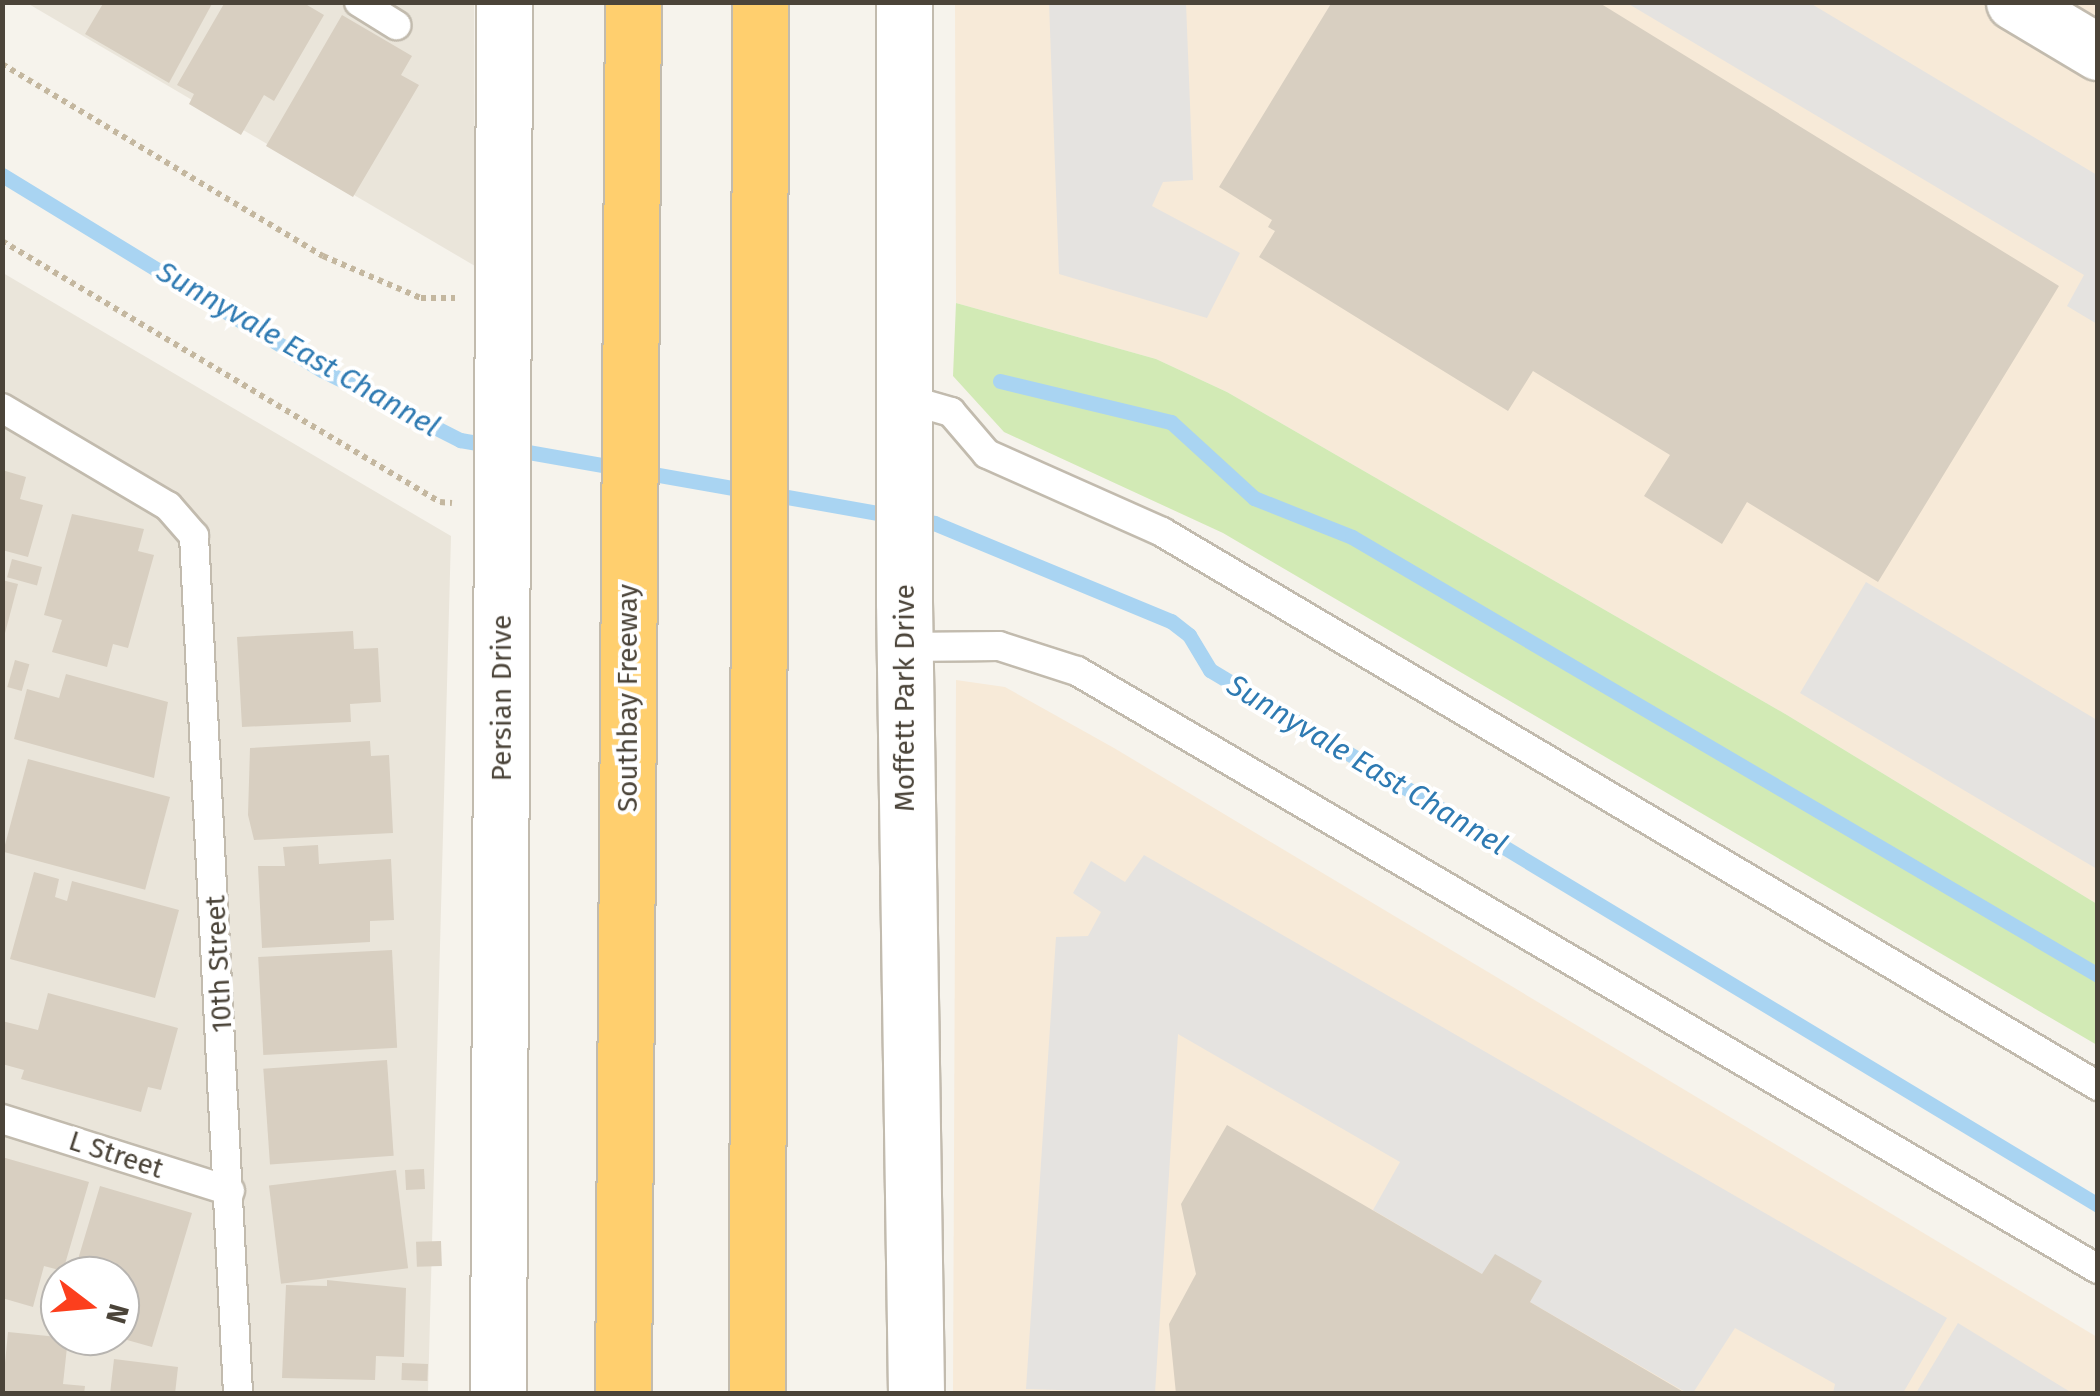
<!DOCTYPE html>
<style>
body{margin:0}
#map{position:relative;width:2100px;height:1396px;overflow:hidden;background:#f6f3ec;font-family:"Fira Sans",sans-serif}
div>[style]{position:absolute}
.residential>*{inset:0;background:#eae5da}
.commercial>*{inset:0;background:#f7ead8}
.green>*{inset:0;background:#d2eab5}
.parking>*{inset:0;background:#e5e3e0}
.stream>*{height:15px;margin:-7.5px;padding:0 7.5px;transform-origin:7.5px;border-radius:7.5px;background:#a9d4f2}
.building>*{inset:0;background:#d8cfc1;transform-origin:0 0}
.path>*{height:6px;margin-top:-3px;transform-origin:0;background:repeating-linear-gradient(90deg,#c4b79f 0 5px,transparent 0 10px)}
.roads{filter:drop-shadow(2px 0 #c2bbae) drop-shadow(-2px 0 #c2bbae) drop-shadow(0 2px #c2bbae) drop-shadow(0 -2px #c2bbae)}
.service>*{height:28px;margin:-14px;padding:0 14px;transform-origin:14px;border-radius:14px;background:#fff}
.minor>*{height:55px;margin:-27.5px;padding:0 27.5px;transform-origin:27.5px;border-radius:27.5px;background:#fff}
.tertiary>*{height:55px;margin:-27.5px;padding:0 27.5px;transform-origin:27.5px;border-radius:27.5px;background:#fff}
.motorway>*{height:55px;margin:-27.5px;padding:0 27.5px;transform-origin:27.5px;border-radius:27.5px;background:#ffcf6e}
span{translate:-50% -50%;white-space:nowrap;text-align:center;line-height:1.15;-webkit-text-stroke:8px #fff;paint-order:stroke}
.street-label{font-size:28px;color:#4b4439}
.water-label{font-size:30px;color:#2e7ab2;font-style:italic}
.frame{position:absolute;inset:0;border:5px solid #4b4439;pointer-events:none}
.north{position:absolute;left:40px;top:1256px;width:100px;height:100px;box-sizing:border-box;background:#fff;border:2px solid #b7b4b0;border-radius:50%;rotate:106deg;font-size:28px;font-weight:700;line-height:40px;text-align:center;color:#4b4439}
.north::after{content:'';display:block;margin:auto;width:35px;height:45px;background:#fc3f1d;clip-path:polygon(50% 0,100% 100%,50% 72%,0 100%)}
</style>
<div id="map">
<div class="residential">
<div style="clip-path:polygon(27px 3px,474px 3px,475px 266px)"></div>
<div style="clip-path:polygon(evenodd,3px 273px,451px 536px,428px 1393px,3px 1394px,3px 273px,60px 1276px,120px 1276px,120px 1336px,60px 1336px,60px 1276px)"></div>
</div>
<div class="commercial">
<div style="clip-path:polygon(955px 3px,2097px 3px,2097px 904px,1787px 715px,1227px 392px,1156px 359px,956px 303px)"></div>
<div style="clip-path:polygon(956px 680px,1005px 687px,1114px 748px,2097px 1337px,2097px 1393px,953px 1394px)"></div>
</div>
<div class="green">
<div style="clip-path:polygon(956px 303px,1156px 359px,1227px 392px,1787px 715px,2097px 904px,2097px 1045px,1223px 533px,1004px 432px,953px 376px)"></div>
</div>
<div class="parking">
<div style="clip-path:polygon(1049px 3px,1186px 3px,1193px 180px,1163px 182px,1152px 206px,1240px 253px,1207px 318px,1059px 274px)"></div>
<div style="clip-path:polygon(1627px 3px,1810px 3px,2097px 175px,2097px 324px,2067px 306px,2084px 275px)"></div>
<div style="clip-path:polygon(1866px 582px,2097px 720px,2097px 869px,1800px 693px)"></div>
<div style="clip-path:polygon(1144px 855px,1947px 1318px,1903px 1393px,1833px 1393px,1835px 1384px,1735px 1328px,1693px 1393px,1687px 1393px,1530px 1302px,1541px 1281px,1482px 1274px,1373px 1210px,1400px 1162px,1178px 1034px,1155px 1393px,1026px 1389px,1056px 937px,1088px 936px,1101px 912px,1073px 893px,1091px 861px,1125px 882px)"></div>
<div style="clip-path:polygon(1958px 1323px,2072px 1393px,1916px 1393px)"></div>
</div>
<div class="stream">
<div style="left:2px;top:175px;width:375px;rotate:31.4deg"></div>
<div style="left:322px;top:370px;width:155px;rotate:26.9deg"></div>
<div style="left:460px;top:440px;width:292px;rotate:10deg"></div>
<div style="left:1000px;top:381px;width:176px;rotate:13.5deg"></div>
<div style="left:1171px;top:422px;width:113px;rotate:42.5deg"></div>
<div style="left:1254px;top:498px;width:105px;rotate:21.7deg"></div>
<div style="left:1352px;top:537px;width:865px;rotate:30.42deg"></div>
<div style="left:770px;top:494px;width:167px;rotate:10deg"></div>
<div style="left:934px;top:523px;width:256px;rotate:22.5deg"></div>
<div style="left:1171px;top:621px;width:23px;rotate:38deg"></div>
<div style="left:1189px;top:635px;width:41px;rotate:59deg"></div>
<div style="left:1210px;top:670px;width:1037px;rotate:31.07deg"></div>
</div>
<div class="building">
<div style="clip-path:polygon(104px 2px,213px 2px,169px 83px,85px 34px)"></div>
<div style="clip-path:polygon(225px 2px,302px 2px,324px 15px,274px 101px,264px 95px,241px 135px,189px 104px,194px 94px,177px 85px)"></div>
<div style="clip-path:polygon(1332px 2px,1598px 2px,2059px 286px,1878px 582px,1747px 502px,1722px 544px,1644px 496px,1670px 455px,1533px 371px,1508px 411px,1259px 257px,1275px 231px,1268px 227px,1272px 220px,1219px 187px)"></div>
<div style="clip-path:polygon(342px 15px,412px 56px,401px 75px,419px 85px,353px 197px,266px 146px)"></div>
<div style="clip-path:polygon(2px 470px,26px 477px,20px 499px,43px 505px,28px 557px,2px 550px)"></div>
<div style="clip-path:polygon(72px 514px,144px 529px,138px 551px,154px 555px,128px 648px,113px 644px,107px 667px,52px 652px,62px 620px,44px 615px)"></div>
<div style="left:12px;top:559px;width:31px;height:19px;rotate:15deg"></div>
<div style="clip-path:polygon(2px 580px,18px 584px,4px 637px,2px 637px)"></div>
<div style="clip-path:polygon(353px 631px,354px 649px,378px 648px,381px 702px,350px 704px,351px 722px,242px 727px,237px 637px)"></div>
<div style="left:15px;top:660px;width:15px;height:28px;rotate:16deg"></div>
<div style="clip-path:polygon(66px 674px,168px 702px,154px 778px,14px 739px,27px 689px,59px 698px)"></div>
<div style="clip-path:polygon(370px 741px,371px 756px,389px 755px,393px 833px,254px 840px,248px 815px,250px 748px)"></div>
<div style="left:28px;top:759px;width:147px;height:96px;rotate:15deg"></div>
<div style="clip-path:polygon(318px 845px,319px 864px,391px 859px,394px 920px,370px 921px,370px 942px,262px 948px,258px 866px,285px 866px,283px 847px)"></div>
<div style="clip-path:polygon(34px 872px,59px 879px,55px 897px,67px 901px,72px 881px,179px 910px,155px 998px,10px 959px)"></div>
<div style="left:392px;top:950px;width:98px;height:134px;rotate:87deg"></div>
<div style="clip-path:polygon(48px 993px,178px 1028px,161px 1090px,148px 1087px,141px 1112px,21px 1079px,24px 1070px,2px 1064px,2px 1021px,38px 1030px)"></div>
<div style="left:387px;top:1060px;width:96px;height:124px;rotate:86deg"></div>
<div style="clip-path:polygon(1227px 1125px,1482px 1274px,1495px 1254px,1542px 1281px,1530px 1302px,1687px 1394px,1176px 1394px,1169px 1324px,1196px 1274px,1181px 1204px)"></div>
<div style="clip-path:polygon(2px 1157px,89px 1182px,63px 1271px,44px 1266px,33px 1307px,2px 1298px)"></div>
<div style="left:424px;top:1169px;width:20px;height:19px;rotate:87deg"></div>
<div style="left:396px;top:1170px;width:99px;height:128px;rotate:83deg"></div>
<div style="clip-path:polygon(100px 1186px,192px 1213px,152px 1347px,120px 1338px,120px 1276px,73px 1276px)"></div>
<div style="left:441px;top:1241px;width:25px;height:25px;rotate:88deg"></div>
<div style="clip-path:polygon(327px 1280px,406px 1288px,404px 1357px,376px 1356px,375px 1380px,282px 1378px,286px 1285px,327px 1286px)"></div>
<div style="clip-path:polygon(8px 1332px,68px 1338px,63px 1384px,85px 1386px,84px 1394px,2px 1394px)"></div>
<div style="clip-path:polygon(76px 1336px,92px 1340px,86px 1356px,72px 1351px)"></div>
<div style="clip-path:polygon(114px 1359px,178px 1367px,175px 1394px,110px 1394px)"></div>
<div style="left:402px;top:1363px;width:26px;height:17px;rotate:2deg"></div>
</div>
<div class="path">
<div style="left:2px;top:64px;width:374px;rotate:30.9deg"></div>
<div style="left:323px;top:256px;width:107px;rotate:23.2deg"></div>
<div style="left:421px;top:298px;width:34px"></div>
<div style="left:2px;top:241px;width:510px;rotate:30.79deg"></div>
<div style="left:440px;top:502px;width:12px;rotate:5deg"></div>
</div>
<div class="roads">
<div class="service">
<div style="left:359px;top:2px;width:44px;rotate:31.9deg"></div>
<div style="left:906px;top:399px;width:47px;rotate:16.1deg"></div>
<div style="left:951px;top:412px;width:55px;rotate:49.4deg"></div>
<div style="left:987px;top:454px;width:192px;rotate:24deg"></div>
<div style="left:1162px;top:532px;width:1088px;rotate:30.62deg"></div>
<div style="left:2px;top:408px;width:193px;rotate:30.6deg"></div>
<div style="left:168px;top:506px;width:40px;rotate:49deg"></div>
<div style="left:194px;top:536px;width:859px;rotate:87.06deg"></div>
<div style="left:905px;top:647px;width:94px;rotate:-0.6deg"></div>
<div style="left:999px;top:646px;width:82px;rotate:17.8deg"></div>
<div style="left:1077px;top:671px;width:1183px;rotate:30.36deg"></div>
<div style="left:2px;top:1119px;width:239px;rotate:17.5deg"></div>
</div>
<div class="minor">
<div style="left:2014px;top:2px;width:98px;rotate:30.8deg"></div>
</div>
<div class="tertiary">
<div style="left:904px;top:2px;width:600px;rotate:90deg"></div>
<div style="left:904px;top:602px;width:792px;rotate:89.13deg"></div>
<div style="left:498px;top:1394px;width:1392px;rotate:-89.75deg"></div>
</div>
<div class="motorway">
<div style="left:623px;top:1394px;width:1392px;rotate:-89.59deg"></div>
<div style="left:757px;top:1394px;width:1392px;rotate:-89.88deg"></div>
</div>
</div>
<div class="street-label">
<span style="left:502px;top:698px;rotate:-90deg">Persian Drive</span>
<span style="left:628px;top:698px;rotate:-90deg">Southbay Freeway</span>
<span style="left:905px;top:698px;rotate:-90deg">Moffett Park Drive</span>
<span style="left:219px;top:964px;rotate:-93deg">10th Street</span>
<span style="left:116px;top:1155px;rotate:18deg">L Street</span>
</div>
<div class="water-label">
<span style="left:298px;top:349px;rotate:30deg">Sunnyvale East Channel</span>
<span style="left:1367px;top:765px;rotate:31deg">Sunnyvale East Channel</span>
</div>
<div class="frame"></div>
<div class="north">N</div>
</div>
